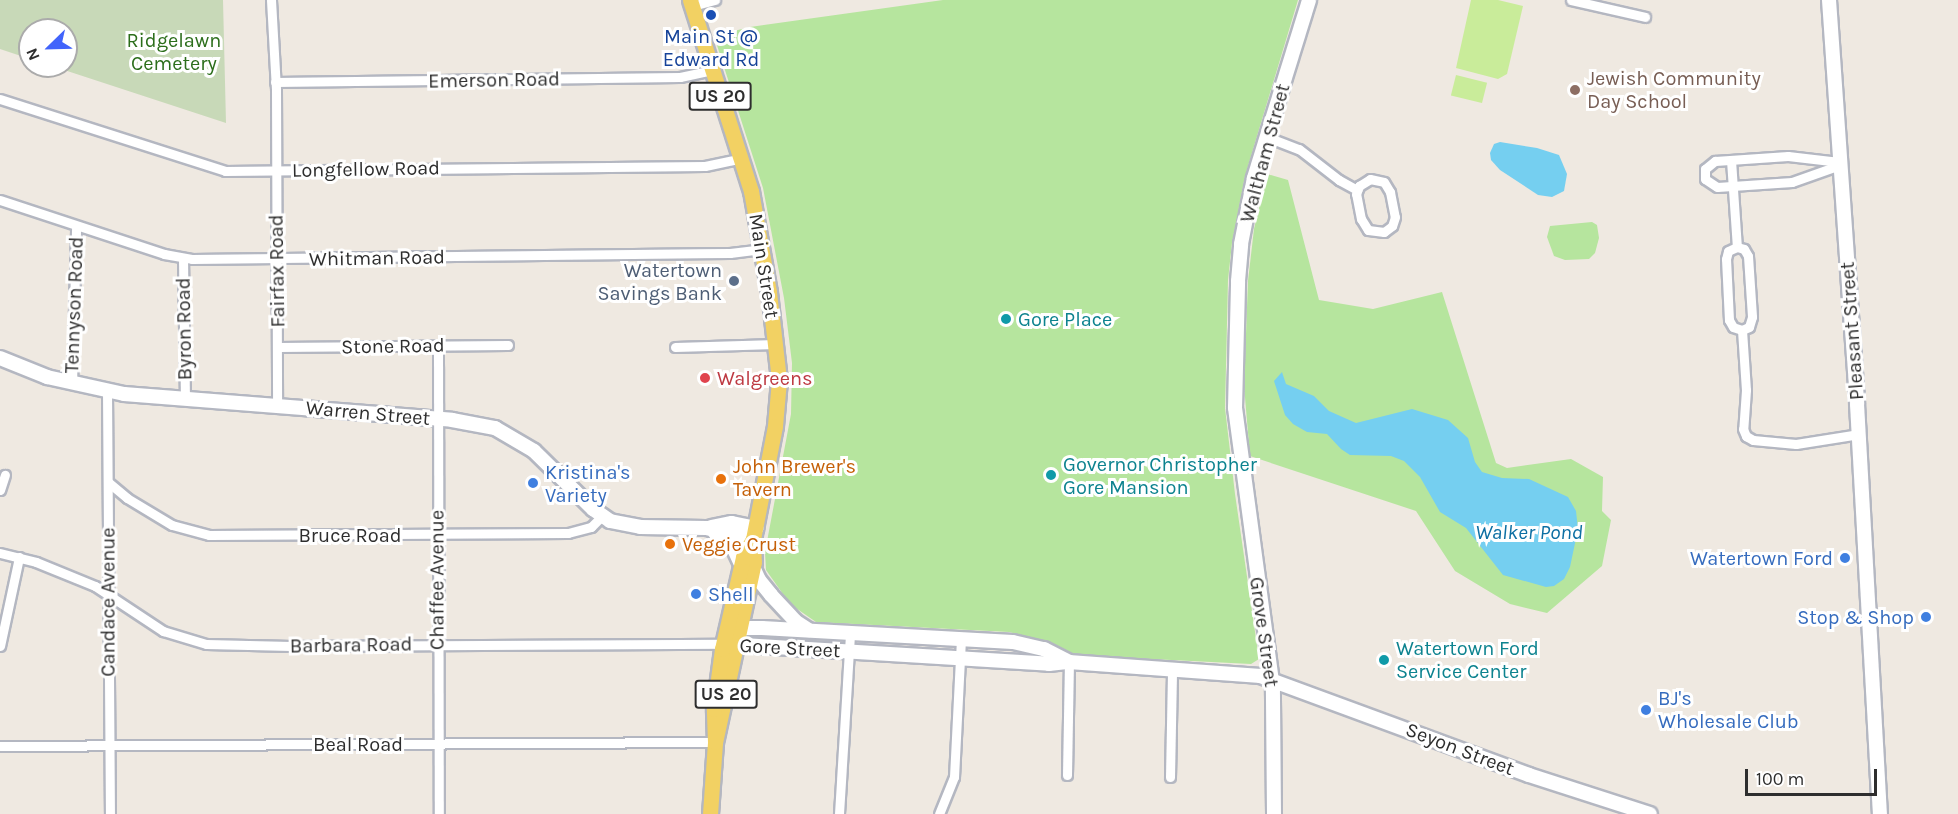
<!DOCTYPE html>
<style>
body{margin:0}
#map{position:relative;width:1958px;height:814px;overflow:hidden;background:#efe9e1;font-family:Karla,sans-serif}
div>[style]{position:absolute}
.green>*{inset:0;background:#b6e59e}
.cemetery>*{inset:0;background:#c8d9b8}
.pitch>*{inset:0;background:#c9ec9a;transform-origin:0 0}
.water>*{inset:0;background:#75cff0}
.roads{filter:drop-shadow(2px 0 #b4b7c1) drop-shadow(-2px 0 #b4b7c1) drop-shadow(0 2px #b4b7c1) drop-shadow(0 -2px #b4b7c1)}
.street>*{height:9px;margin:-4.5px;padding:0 4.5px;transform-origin:4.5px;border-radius:4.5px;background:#fff}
.secondary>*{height:14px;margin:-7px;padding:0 7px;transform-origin:7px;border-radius:7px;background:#fff}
.primary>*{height:15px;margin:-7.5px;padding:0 7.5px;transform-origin:7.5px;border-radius:7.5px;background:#f2d163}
.dots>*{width:16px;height:16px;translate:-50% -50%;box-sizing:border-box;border:3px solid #fff;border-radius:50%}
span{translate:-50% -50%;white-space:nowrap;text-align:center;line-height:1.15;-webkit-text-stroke:6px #fff;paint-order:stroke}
.shield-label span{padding:2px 4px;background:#fff;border:2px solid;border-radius:4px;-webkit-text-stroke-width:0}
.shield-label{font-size:18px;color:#2e2e2e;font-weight:700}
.transit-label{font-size:20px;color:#164399}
.park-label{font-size:20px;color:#2c6e1b}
.education-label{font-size:20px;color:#785e54}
.left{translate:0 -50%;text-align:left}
.street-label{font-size:20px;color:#2e2e2e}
.service-label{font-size:20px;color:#4e5e75}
.right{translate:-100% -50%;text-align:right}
.culture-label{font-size:20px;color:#0d838f}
.health-label{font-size:20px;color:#be3a42}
.food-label{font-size:20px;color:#c56008}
.shop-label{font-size:20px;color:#366cbe}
.water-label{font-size:21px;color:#0d6fa3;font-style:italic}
.north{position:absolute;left:18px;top:18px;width:60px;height:60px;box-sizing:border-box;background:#fff;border:2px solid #ababab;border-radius:50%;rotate:247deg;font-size:16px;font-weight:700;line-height:24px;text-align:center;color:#2e2e2e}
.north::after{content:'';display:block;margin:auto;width:21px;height:27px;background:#4264fb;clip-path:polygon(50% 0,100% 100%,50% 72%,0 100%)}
.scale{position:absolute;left:1745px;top:769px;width:132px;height:27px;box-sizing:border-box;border:3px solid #2e2e2e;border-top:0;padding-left:8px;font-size:18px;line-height:21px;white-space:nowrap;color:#2e2e2e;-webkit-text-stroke:4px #fff;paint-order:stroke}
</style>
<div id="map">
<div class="green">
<div style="clip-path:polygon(943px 0,1298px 0,1245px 176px,1232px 243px,1228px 280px,1225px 408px,1235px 494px,1259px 659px,1251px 664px,1072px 655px,1030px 637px,1009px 632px,816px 622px,790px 604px,766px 570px,765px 552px,791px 414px,792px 363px,784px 298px,763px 188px,714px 36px,750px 27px)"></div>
<div style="clip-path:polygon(1267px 174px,1288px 180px,1319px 300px,1373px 309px,1442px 292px,1496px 463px,1507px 468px,1571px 459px,1603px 477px,1602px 511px,1611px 520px,1602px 566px,1547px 613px,1510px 604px,1455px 571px,1416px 511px,1250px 456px,1244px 386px,1248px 281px,1254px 229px)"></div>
<div style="clip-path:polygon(1592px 222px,1597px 225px,1599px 238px,1595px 253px,1589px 259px,1565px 260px,1554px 256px,1547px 237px,1550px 226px)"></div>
</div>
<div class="cemetery">
<div style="clip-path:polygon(0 0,223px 0,226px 123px,52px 66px,66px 66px,66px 30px,30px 30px,30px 59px,0 49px)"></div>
</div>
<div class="pitch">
<div style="clip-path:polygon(1471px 0,1498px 0,1523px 6px,1507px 74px,1498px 79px,1456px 68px)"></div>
<div style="left:1456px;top:75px;width:32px;height:21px;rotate:14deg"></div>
</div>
<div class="water">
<div style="clip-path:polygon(1500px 142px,1537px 148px,1559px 155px,1567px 174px,1564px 191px,1552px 197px,1538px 195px,1500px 170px,1491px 160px,1490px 153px,1494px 144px)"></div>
<div style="clip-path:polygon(1282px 372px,1286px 384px,1314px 396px,1329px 411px,1356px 423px,1412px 409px,1448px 420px,1468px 438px,1475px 462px,1482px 472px,1502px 478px,1529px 479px,1568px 497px,1576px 511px,1578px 529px,1570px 567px,1564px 579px,1554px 586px,1546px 587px,1503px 575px,1466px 528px,1440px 512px,1420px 477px,1404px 461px,1391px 456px,1350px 455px,1341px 449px,1327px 434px,1307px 432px,1293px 424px,1285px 415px,1274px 381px)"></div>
</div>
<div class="roads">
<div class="street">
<div style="left:271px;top:0;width:89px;rotate:86.8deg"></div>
<div style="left:276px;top:89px;width:317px;rotate:89.8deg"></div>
<div style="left:1571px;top:0;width:76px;rotate:12.9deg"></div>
<div style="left:692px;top:6px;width:24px;rotate:-15deg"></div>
<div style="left:275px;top:82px;width:405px;rotate:-0.7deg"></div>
<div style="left:680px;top:77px;width:33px;rotate:-12deg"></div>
<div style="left:0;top:99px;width:236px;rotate:17.7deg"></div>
<div style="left:225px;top:171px;width:480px;rotate:-0.6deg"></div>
<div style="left:705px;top:166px;width:38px;rotate:-12deg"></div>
<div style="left:1267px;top:137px;width:34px;rotate:21deg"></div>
<div style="left:1299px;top:149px;width:51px;rotate:37.8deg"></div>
<div style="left:1339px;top:180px;width:21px;rotate:29deg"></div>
<div style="left:1788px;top:156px;width:43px;rotate:6.6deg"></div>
<div style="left:1831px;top:161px;width:10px;rotate:24deg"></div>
<div style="left:1840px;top:165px;width:51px;rotate:160.5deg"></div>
<div style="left:1792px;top:182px;width:75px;rotate:176.2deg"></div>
<div style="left:1717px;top:187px;width:14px;rotate:-146deg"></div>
<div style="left:1705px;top:179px;width:10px;rotate:-90deg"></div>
<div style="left:1705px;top:169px;width:13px;rotate:-39deg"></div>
<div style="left:1715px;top:161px;width:73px;rotate:-3.9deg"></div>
<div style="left:1731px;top:160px;width:87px;rotate:86.1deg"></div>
<div style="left:1370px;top:179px;width:14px;rotate:12deg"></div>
<div style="left:1384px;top:182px;width:12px;rotate:59deg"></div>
<div style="left:1390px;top:192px;width:25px;rotate:79deg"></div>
<div style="left:1395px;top:217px;width:9px;rotate:108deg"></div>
<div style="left:1392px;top:226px;width:10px;rotate:143deg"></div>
<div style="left:1384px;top:232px;width:16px;rotate:-173deg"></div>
<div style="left:1368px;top:230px;width:13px;rotate:-122deg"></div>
<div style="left:1361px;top:219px;width:25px;rotate:-101deg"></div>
<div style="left:1356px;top:194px;width:9px;rotate:-69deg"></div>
<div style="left:1359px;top:186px;width:13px;rotate:-32deg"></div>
<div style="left:0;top:200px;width:173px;rotate:18.2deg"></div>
<div style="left:164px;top:254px;width:28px;rotate:10deg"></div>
<div style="left:192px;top:259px;width:538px;rotate:-0.64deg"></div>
<div style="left:730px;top:253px;width:32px;rotate:-7deg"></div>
<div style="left:1737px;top:247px;width:7px;rotate:16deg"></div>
<div style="left:1744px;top:249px;width:8px;rotate:60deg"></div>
<div style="left:1748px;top:256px;width:61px;rotate:86.2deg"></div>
<div style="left:1752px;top:317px;width:10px;rotate:107deg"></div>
<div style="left:1749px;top:327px;width:8px;rotate:157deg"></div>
<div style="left:1742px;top:330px;width:9px;rotate:-162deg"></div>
<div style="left:1733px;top:327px;width:8px;rotate:-120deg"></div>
<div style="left:1729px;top:320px;width:61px;rotate:-92.8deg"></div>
<div style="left:1726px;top:259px;width:8px;rotate:-76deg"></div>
<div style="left:1728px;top:251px;width:10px;rotate:-24deg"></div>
<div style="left:183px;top:258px;width:141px;rotate:89.2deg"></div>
<div style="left:1742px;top:330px;width:60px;rotate:86.2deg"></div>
<div style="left:1746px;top:390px;width:39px;rotate:94deg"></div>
<div style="left:1743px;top:429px;width:8px;rotate:67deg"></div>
<div style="left:1746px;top:436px;width:8px;rotate:30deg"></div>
<div style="left:1753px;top:440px;width:43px;rotate:5.3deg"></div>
<div style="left:1796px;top:444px;width:64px;rotate:-9deg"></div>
<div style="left:438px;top:346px;width:468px;rotate:89.9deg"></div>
<div style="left:278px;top:347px;width:230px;rotate:-0.5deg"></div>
<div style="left:675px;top:347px;width:101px;rotate:-1.7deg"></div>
<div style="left:72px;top:384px;width:157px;rotate:-88.5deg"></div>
<div style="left:107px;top:391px;width:423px;rotate:89.6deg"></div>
<div style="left:108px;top:482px;width:25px;rotate:40deg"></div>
<div style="left:127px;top:498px;width:52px;rotate:31deg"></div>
<div style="left:172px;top:525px;width:38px;rotate:15deg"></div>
<div style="left:209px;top:535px;width:359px;rotate:-0.3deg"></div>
<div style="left:568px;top:533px;width:24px;rotate:-15deg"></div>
<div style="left:591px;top:527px;width:16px;rotate:-45deg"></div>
<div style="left:0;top:490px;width:16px;rotate:-72deg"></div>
<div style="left:0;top:553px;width:37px;rotate:14deg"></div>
<div style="left:36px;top:562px;width:64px;rotate:22.1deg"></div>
<div style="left:95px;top:586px;width:82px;rotate:33.5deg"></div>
<div style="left:163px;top:631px;width:45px;rotate:16.8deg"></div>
<div style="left:206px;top:644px;width:85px;rotate:1.3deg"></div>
<div style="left:291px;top:646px;width:432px;rotate:-0.3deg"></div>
<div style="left:0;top:646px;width:91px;rotate:-77.9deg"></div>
<div style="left:0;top:746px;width:715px;rotate:-0.32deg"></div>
<div style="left:1067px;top:775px;width:113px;rotate:-89deg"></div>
<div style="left:1170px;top:777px;width:107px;rotate:-88.9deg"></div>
<div style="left:839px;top:814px;width:181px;rotate:-86.5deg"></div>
<div style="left:939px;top:814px;width:40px;rotate:-68deg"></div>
<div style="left:954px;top:777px;width:138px;rotate:-87.1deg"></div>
</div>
<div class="secondary">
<div style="left:1829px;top:0;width:405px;rotate:86deg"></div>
<div style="left:1857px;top:404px;width:411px;rotate:86.8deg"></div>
<div style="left:0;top:358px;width:51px;rotate:22deg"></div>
<div style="left:47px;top:377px;width:79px;rotate:12.4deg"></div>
<div style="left:124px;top:394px;width:329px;rotate:4.5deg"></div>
<div style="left:452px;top:420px;width:44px;rotate:10.5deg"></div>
<div style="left:495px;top:428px;width:45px;rotate:30.5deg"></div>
<div style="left:534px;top:451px;width:83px;rotate:44.5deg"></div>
<div style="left:593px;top:509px;width:21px;rotate:35deg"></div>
<div style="left:610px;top:521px;width:31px;rotate:11deg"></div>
<div style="left:640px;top:527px;width:66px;rotate:0.9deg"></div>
<div style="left:706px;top:528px;width:48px;rotate:13.2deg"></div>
<div style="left:711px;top:527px;width:21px;rotate:-11deg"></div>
<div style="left:732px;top:523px;width:25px;rotate:12deg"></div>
<div style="left:715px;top:533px;width:23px;rotate:38deg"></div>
<div style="left:733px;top:547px;width:19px;rotate:65deg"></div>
<div style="left:753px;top:567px;width:14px;rotate:65deg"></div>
<div style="left:759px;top:580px;width:19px;rotate:51deg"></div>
<div style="left:771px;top:595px;width:35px;rotate:47deg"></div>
<div style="left:795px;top:621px;width:17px;rotate:33deg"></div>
<div style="left:732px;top:633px;width:15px;rotate:-20deg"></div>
<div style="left:746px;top:628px;width:16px"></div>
<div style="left:762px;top:628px;width:251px;rotate:3.2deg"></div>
<div style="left:1013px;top:642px;width:32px;rotate:13deg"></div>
<div style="left:1044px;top:649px;width:28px;rotate:27deg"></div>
<div style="left:726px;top:644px;width:324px;rotate:3.5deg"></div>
<div style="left:1049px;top:664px;width:20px;rotate:-6deg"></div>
<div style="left:1069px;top:662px;width:192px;rotate:4.2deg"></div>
<div style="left:1260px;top:676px;width:287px;rotate:20.2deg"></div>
<div style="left:1529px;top:775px;width:127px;rotate:17.9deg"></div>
<div style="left:1274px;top:814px;width:125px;rotate:-90.5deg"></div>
<div style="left:1273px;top:689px;width:284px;rotate:-97.7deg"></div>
<div style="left:1235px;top:408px;width:127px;rotate:-88.6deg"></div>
<div style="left:1238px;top:281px;width:37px;rotate:-85deg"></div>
<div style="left:1241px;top:244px;width:67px;rotate:-78.9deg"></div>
<div style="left:1254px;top:178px;width:186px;rotate:-72.8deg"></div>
</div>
<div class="primary">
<div style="left:690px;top:0;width:201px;rotate:72.3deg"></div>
<div style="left:751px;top:191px;width:103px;rotate:79.9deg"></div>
<div style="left:769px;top:292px;width:89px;rotate:83.5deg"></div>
<div style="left:779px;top:380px;width:46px;rotate:95deg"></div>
<div style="left:775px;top:426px;width:115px;rotate:101deg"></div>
<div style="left:753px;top:539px;width:23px;rotate:88deg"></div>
<div style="left:754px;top:562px;width:184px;rotate:102.2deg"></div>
<div style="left:710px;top:814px;width:72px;rotate:-86deg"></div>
<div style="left:715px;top:742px;width:33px;rotate:-92deg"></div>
<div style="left:714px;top:709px;width:61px;rotate:-82.4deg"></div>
<div style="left:722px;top:649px;width:94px;rotate:-77.1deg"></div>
<div style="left:743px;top:557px;width:21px;rotate:-61deg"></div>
</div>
</div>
<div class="dots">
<div style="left:711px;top:15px;background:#1a4fb4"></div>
<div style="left:1575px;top:90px;background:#8d6e63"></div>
<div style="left:734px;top:281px;background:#5c6f8a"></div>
<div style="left:1006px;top:319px;background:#0f9aa8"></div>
<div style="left:705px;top:378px;background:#e0444e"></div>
<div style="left:1051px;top:475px;background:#0f9aa8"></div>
<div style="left:721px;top:479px;background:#e8710a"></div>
<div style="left:533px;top:483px;background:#3f7fe0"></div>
<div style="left:670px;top:544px;background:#e8710a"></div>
<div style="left:1845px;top:558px;background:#3f7fe0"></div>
<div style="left:696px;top:594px;background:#3f7fe0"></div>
<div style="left:1926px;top:617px;background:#3f7fe0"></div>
<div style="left:1384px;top:660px;background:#0f9aa8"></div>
<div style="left:1646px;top:710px;background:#3f7fe0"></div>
</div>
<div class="shield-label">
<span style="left:720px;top:96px">US 20</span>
<span style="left:726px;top:694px">US 20</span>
</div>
<div class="transit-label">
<span style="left:711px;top:48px">Main St @<br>Edward Rd</span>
</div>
<div class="park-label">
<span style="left:174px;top:52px">Ridgelawn<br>Cemetery</span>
</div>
<div class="education-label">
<span class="left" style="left:1587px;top:90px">Jewish Community<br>Day School</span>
</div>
<div class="street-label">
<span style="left:494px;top:80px;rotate:-1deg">Emerson Road</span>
<span style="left:1265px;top:153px;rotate:-75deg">Waltham Street</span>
<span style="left:366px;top:169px;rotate:-1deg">Longfellow Road</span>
<span style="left:377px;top:258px;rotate:-1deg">Whitman Road</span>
<span style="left:764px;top:266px;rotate:81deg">Main Street</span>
<span style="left:277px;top:271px;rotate:-91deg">Fairfax Road</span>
<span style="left:74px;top:305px;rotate:-88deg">Tennyson Road</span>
<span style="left:184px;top:329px;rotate:-91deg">Byron Road</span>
<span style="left:1852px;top:331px;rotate:-94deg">Pleasant Street</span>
<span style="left:393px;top:346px;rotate:-1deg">Stone Road</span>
<span style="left:368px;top:413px;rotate:5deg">Warren Street</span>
<span style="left:350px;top:535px">Bruce Road</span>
<span style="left:437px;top:580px;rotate:-90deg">Chaffee Avenue</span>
<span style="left:108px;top:602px;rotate:-90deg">Candace Avenue</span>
<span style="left:1264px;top:632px;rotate:82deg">Grove Street</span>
<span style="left:351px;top:645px;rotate:-1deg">Barbara Road</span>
<span style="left:790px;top:648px;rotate:3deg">Gore Street</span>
<span style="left:358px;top:744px">Beal Road</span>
<span style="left:1460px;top:749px;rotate:21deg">Seyon Street</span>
</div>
<div class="service-label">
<span class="right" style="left:722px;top:282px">Watertown<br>Savings Bank</span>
</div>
<div class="culture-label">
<span class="left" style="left:1018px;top:319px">Gore Place</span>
<span class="left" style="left:1063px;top:476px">Governor Christopher<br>Gore Mansion</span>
<span class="left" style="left:1396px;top:660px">Watertown Ford<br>Service Center</span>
</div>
<div class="health-label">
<span class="left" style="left:717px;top:378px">Walgreens</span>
</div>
<div class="food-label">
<span class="left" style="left:733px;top:478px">John Brewer's<br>Tavern</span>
<span class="left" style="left:682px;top:544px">Veggie Crust</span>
</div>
<div class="shop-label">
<span class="left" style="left:545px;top:484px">Kristina's<br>Variety</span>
<span class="right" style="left:1833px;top:558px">Watertown Ford</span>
<span class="left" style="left:708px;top:594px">Shell</span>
<span class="right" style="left:1914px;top:617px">Stop &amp; Shop</span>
<span class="left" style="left:1658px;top:710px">BJ's<br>Wholesale Club</span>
</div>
<div class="water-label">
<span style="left:1529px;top:532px">Walker Pond</span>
</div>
<div class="north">N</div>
<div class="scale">100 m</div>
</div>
